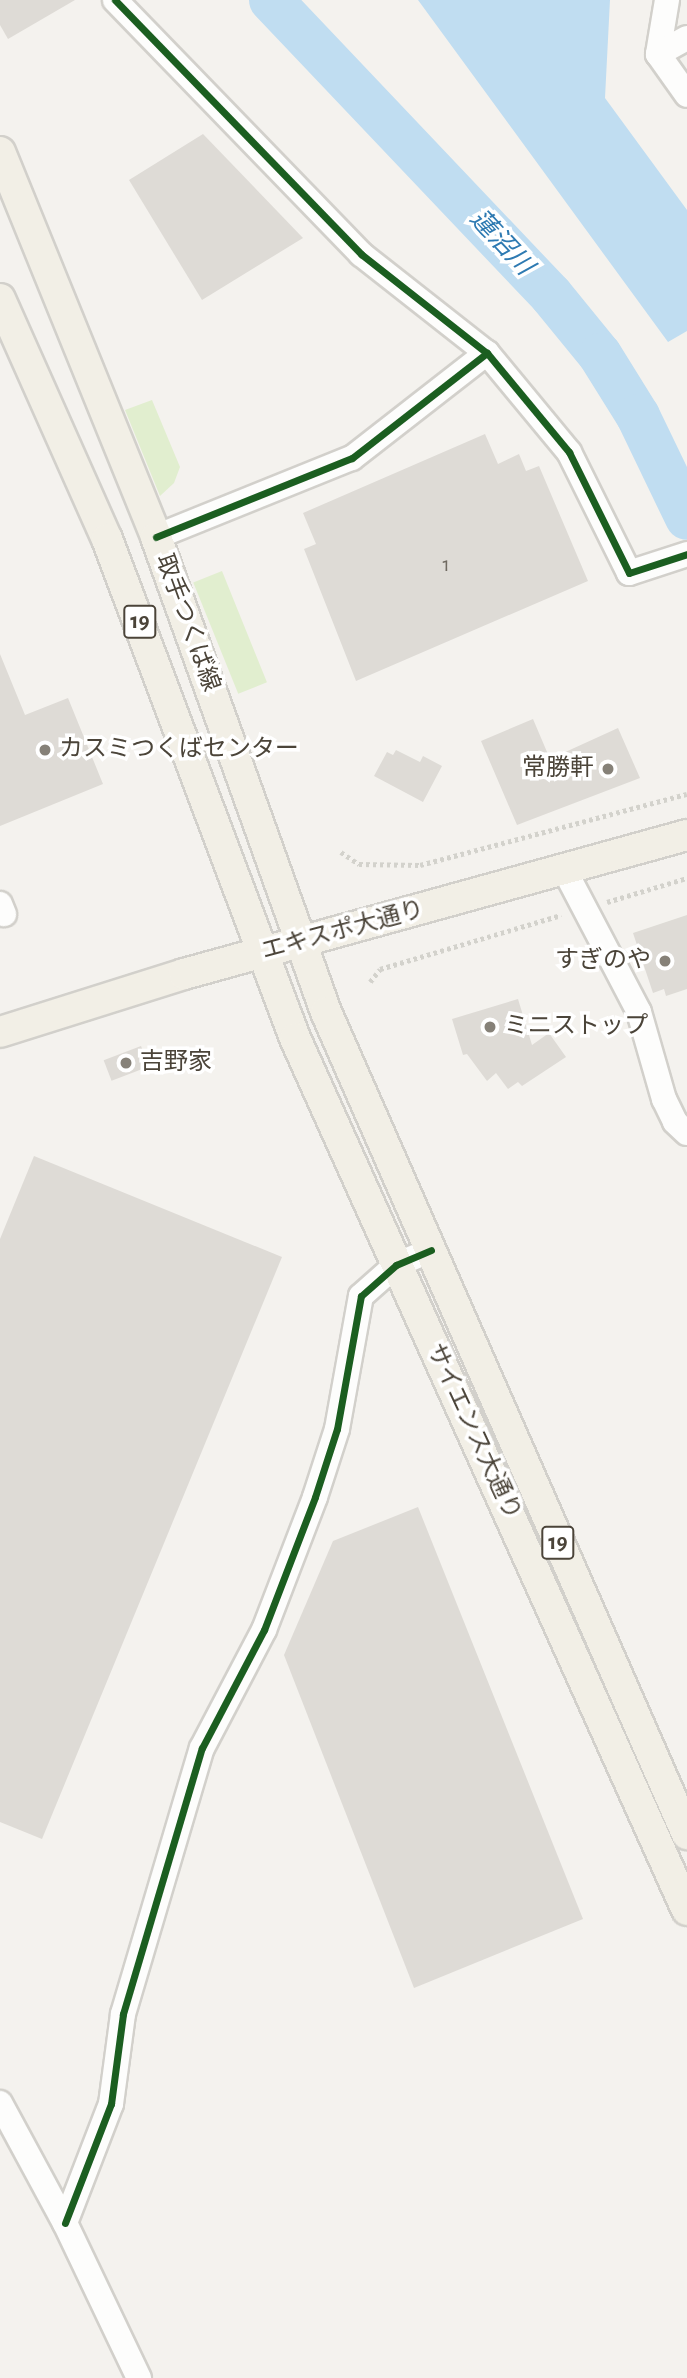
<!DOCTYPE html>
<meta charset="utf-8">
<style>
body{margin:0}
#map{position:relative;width:687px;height:2378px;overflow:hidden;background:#f4f2ee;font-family:"Alegreya Sans","Noto Sans JP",sans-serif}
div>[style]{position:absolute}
.green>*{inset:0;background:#e1eecf;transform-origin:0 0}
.water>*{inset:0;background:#c0ddf1}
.river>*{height:44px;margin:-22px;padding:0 22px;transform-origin:22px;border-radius:22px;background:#c0ddf1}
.building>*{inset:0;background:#dedbd6;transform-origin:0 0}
.path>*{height:4.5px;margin-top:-2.25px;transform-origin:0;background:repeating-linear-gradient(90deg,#d3d2cc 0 3.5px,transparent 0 7px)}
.roads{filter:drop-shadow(2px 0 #d2d0cb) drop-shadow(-2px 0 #d2d0cb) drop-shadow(0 2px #d2d0cb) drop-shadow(0 -2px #d2d0cb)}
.minor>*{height:24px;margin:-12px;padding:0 12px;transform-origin:12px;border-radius:12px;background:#fdfdfc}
.major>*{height:30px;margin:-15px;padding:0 15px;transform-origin:15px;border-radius:15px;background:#f2efe6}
.cycleway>*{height:7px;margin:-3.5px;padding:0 3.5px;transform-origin:3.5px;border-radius:3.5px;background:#1b5e20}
.dots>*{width:19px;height:19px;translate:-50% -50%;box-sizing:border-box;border:4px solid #fff;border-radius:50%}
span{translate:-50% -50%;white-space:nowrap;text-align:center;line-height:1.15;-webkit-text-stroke:7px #fff;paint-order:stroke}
.number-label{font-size:21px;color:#706a61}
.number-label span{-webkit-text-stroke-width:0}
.shield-label span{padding:2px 5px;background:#fff;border:2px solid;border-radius:5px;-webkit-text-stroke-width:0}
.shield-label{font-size:23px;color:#4b4439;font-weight:700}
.street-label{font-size:24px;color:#4b4439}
.poi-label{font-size:24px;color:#4b4439}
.left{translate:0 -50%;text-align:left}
.right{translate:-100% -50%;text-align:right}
.water-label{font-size:26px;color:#2e7ab2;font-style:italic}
</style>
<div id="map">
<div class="green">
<div style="clip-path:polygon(152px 400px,180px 467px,174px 483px,160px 496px,125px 410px)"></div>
<div style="left:222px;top:571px;width:120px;height:31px;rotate:68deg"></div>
</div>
<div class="water">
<div style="clip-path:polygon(418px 0,610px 0,605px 98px,687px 210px,687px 331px,668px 342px)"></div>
</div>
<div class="river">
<div style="left:271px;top:0;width:407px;rotate:46.5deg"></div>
<div style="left:551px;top:295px;width:77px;rotate:50.8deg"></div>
<div style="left:600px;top:355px;width:72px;rotate:58.1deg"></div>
<div style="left:638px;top:416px;width:113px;rotate:64.3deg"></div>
</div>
<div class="building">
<div style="clip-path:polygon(0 0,75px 0,8px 39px,0 25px)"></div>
<div style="clip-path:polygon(203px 134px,303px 238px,202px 300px,129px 180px)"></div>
<div style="clip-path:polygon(485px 434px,498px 464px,519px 454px,526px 471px,539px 466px,588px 581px,356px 681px,304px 549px,316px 544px,303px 513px)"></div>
<div style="clip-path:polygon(0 654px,25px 715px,68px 698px,103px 784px,0 826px)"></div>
<div style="clip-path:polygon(533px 719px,550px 759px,618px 728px,640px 778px,517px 825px,481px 741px)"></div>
<div style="clip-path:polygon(396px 750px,420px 762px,423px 756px,442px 766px,423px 802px,374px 776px,387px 752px,393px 755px)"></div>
<div style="clip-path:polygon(687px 915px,687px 989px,666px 996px,664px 989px,653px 993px,633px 933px)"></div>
<div style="clip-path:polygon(518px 999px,532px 1045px,549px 1033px,566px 1057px,522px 1086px,518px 1082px,508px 1089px,496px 1073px,487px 1081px,467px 1054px,463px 1055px,452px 1019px)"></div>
<div style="left:141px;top:1046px;width:22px;height:40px;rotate:69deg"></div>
<div style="clip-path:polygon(34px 1156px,282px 1257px,42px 1839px,0 1822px,0 1239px)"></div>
<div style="clip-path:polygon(418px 1507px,583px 1919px,414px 1988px,284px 1655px,333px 1541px)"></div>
</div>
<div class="path">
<div style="left:341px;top:852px;width:22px;rotate:34deg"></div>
<div style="left:359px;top:864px;width:61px;rotate:0.9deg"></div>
<div style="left:420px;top:865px;width:276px;rotate:-14.9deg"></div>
<div style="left:607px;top:902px;width:84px;rotate:-16.7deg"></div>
<div style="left:370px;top:982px;width:16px;rotate:-52deg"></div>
<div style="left:380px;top:969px;width:189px;rotate:-16.6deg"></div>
</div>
<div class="roads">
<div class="minor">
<div style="left:115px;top:0;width:354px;rotate:45.9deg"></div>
<div style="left:361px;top:254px;width:160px;rotate:38.2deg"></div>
<div style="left:487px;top:353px;width:129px;rotate:50.4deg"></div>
<div style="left:569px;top:452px;width:135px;rotate:63.6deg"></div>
<div style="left:629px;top:573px;width:61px;rotate:-18.1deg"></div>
<div style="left:667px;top:0;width:55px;rotate:99.5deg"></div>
<div style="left:658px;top:54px;width:50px;rotate:54.7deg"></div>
<div style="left:658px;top:54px;width:33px;rotate:-29deg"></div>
<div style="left:156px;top:537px;width:211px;rotate:-22deg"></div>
<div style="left:352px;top:458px;width:171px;rotate:-37.9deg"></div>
<div style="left:564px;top:869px;width:161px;rotate:62.3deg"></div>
<div style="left:639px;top:1012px;width:91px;rotate:74deg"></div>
<div style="left:664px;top:1099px;width:25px;rotate:64deg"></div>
<div style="left:675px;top:1122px;width:16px;rotate:43deg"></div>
<div style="left:0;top:904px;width:11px;rotate:68deg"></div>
<div style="left:0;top:2103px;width:136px;rotate:61.6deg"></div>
<div style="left:65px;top:2223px;width:172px;rotate:64.5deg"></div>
<div style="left:65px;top:2223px;width:128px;rotate:-68.9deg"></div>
<div style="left:111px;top:2104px;width:91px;rotate:-82.4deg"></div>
<div style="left:123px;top:2014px;width:277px;rotate:-73.5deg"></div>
<div style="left:202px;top:1748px;width:133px;rotate:-62.3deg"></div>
<div style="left:264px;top:1630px;width:142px;rotate:-69deg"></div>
<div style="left:315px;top:1497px;width:71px;rotate:-72.1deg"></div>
<div style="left:337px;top:1429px;width:135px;rotate:-79.8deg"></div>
<div style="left:361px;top:1296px;width:47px;rotate:-41.5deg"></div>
<div style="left:396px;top:1265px;width:38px;rotate:-23deg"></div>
</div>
<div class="major">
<div style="left:0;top:152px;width:415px;rotate:67.9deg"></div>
<div style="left:156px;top:537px;width:505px;rotate:70.31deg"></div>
<div style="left:326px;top:1012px;width:898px;rotate:66.29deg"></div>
<div style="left:0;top:299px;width:263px;rotate:66deg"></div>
<div style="left:107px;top:539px;width:533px;rotate:69.36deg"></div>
<div style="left:295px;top:1038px;width:956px;rotate:65.79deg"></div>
<div style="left:0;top:1032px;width:193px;rotate:-17.5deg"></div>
<div style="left:184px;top:974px;width:522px;rotate:-15.45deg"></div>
</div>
</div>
<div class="cycleway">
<div style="left:115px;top:0;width:354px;rotate:45.9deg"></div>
<div style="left:361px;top:254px;width:160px;rotate:38.2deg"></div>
<div style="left:487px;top:353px;width:129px;rotate:50.4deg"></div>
<div style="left:569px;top:452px;width:135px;rotate:63.6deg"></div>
<div style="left:629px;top:573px;width:61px;rotate:-18.1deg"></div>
<div style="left:156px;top:537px;width:211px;rotate:-22deg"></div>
<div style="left:352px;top:458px;width:171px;rotate:-37.9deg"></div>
<div style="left:65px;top:2223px;width:128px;rotate:-68.9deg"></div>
<div style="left:111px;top:2104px;width:91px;rotate:-82.4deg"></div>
<div style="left:123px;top:2014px;width:277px;rotate:-73.5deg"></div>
<div style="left:202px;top:1748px;width:133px;rotate:-62.3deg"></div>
<div style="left:264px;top:1630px;width:142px;rotate:-69deg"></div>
<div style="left:315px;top:1497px;width:71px;rotate:-72.1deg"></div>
<div style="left:337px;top:1429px;width:135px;rotate:-79.8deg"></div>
<div style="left:361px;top:1296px;width:47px;rotate:-41.5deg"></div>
<div style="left:396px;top:1265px;width:38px;rotate:-23deg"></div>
</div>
<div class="dots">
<div style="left:45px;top:750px;background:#868178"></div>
<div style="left:608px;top:769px;background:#868178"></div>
<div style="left:665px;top:961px;background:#868178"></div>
<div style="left:490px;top:1027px;background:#868178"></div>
<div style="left:126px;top:1063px;background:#868178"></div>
</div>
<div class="number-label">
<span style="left:446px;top:565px">1</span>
</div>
<div class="shield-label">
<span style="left:140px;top:622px">19</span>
<span style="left:558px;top:1543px">19</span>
</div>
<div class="street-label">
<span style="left:187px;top:623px;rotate:70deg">取手つくば線</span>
<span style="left:343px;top:931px;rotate:-15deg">エキスポ大通り</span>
<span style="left:473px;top:1432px;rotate:65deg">サイエンス大通り</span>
</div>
<div class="poi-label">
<span class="left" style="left:59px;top:750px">カスミつくばセンター</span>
<span class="right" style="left:594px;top:769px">常勝軒</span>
<span class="right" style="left:651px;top:961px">すぎのや</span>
<span class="left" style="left:504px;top:1027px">ミニストップ</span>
<span class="left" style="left:140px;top:1063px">吉野家</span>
</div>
<div class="water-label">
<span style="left:501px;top:243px;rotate:47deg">蓮沼川</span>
</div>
</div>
